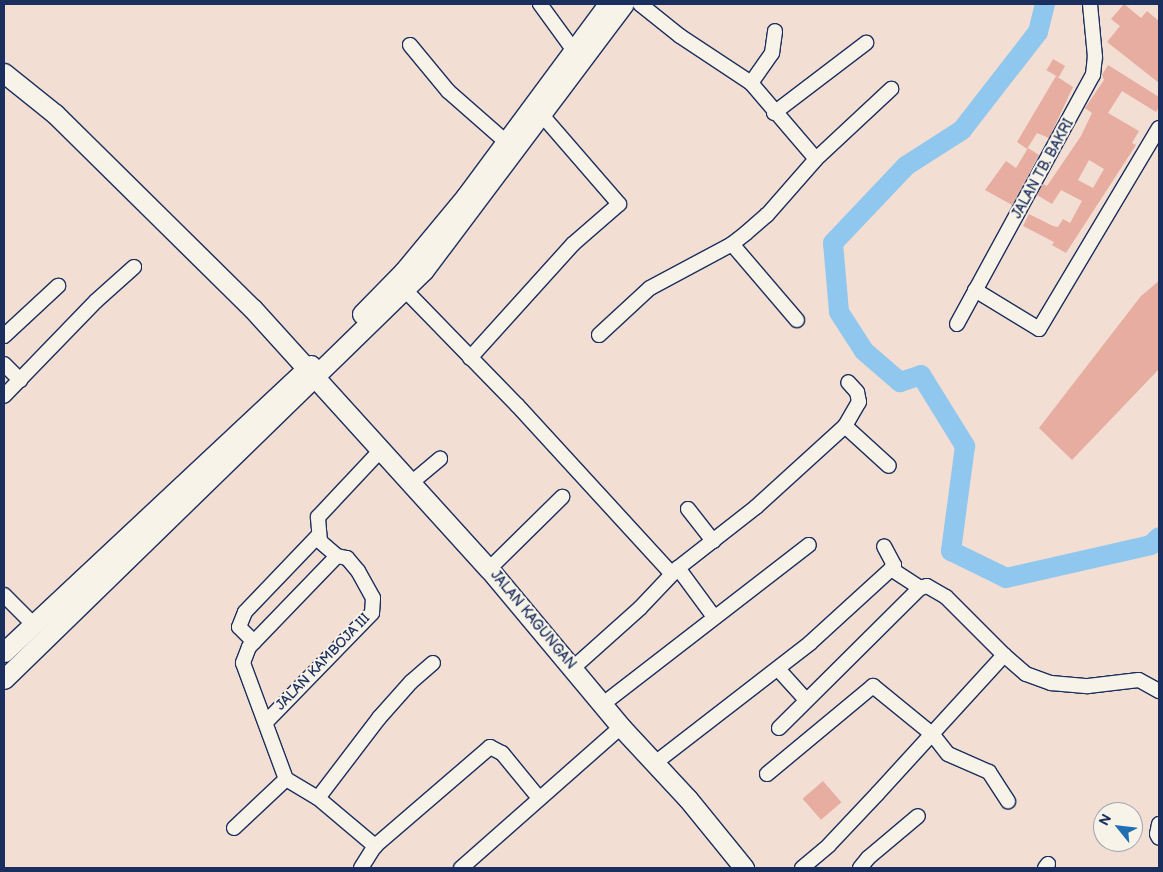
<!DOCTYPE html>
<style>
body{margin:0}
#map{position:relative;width:1163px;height:872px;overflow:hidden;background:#f2ded2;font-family:"Balsamiq Sans",sans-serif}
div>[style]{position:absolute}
.river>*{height:20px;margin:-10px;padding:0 10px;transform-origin:10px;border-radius:10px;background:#90c7ef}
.building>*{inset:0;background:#e6ada0;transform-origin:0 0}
.roads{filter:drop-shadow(1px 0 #1b2f5e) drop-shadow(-1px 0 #1b2f5e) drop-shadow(0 1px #1b2f5e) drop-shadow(0 -1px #1b2f5e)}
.street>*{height:14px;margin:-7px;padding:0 7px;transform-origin:7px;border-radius:7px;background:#f7f3e8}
.secondary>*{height:19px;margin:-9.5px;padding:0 9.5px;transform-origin:9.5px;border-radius:9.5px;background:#f7f3e8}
span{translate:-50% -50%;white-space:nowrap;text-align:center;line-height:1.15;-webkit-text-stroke:4px #f7f3e8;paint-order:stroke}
.street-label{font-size:14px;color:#1b2f5e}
.frame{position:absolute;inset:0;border:5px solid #1b2f5e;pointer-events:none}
.north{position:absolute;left:1093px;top:802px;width:50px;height:50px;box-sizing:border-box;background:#f7f3e8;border:1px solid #9fa5b1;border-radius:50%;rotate:299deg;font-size:14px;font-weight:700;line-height:20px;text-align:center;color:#1b2f5e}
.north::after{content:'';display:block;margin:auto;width:18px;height:22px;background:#1f6fb2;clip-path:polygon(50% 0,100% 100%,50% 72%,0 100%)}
</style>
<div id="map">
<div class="river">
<div style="left:1045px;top:4px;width:29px;rotate:104deg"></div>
<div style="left:1038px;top:32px;width:124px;rotate:127.8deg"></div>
<div style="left:962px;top:130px;width:67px;rotate:147.3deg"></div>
<div style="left:906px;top:166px;width:106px;rotate:133.5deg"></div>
<div style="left:833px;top:243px;width:69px;rotate:85deg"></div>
<div style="left:839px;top:312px;width:46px;rotate:57.3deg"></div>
<div style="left:864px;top:351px;width:48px;rotate:40.7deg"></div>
<div style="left:900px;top:382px;width:22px;rotate:-18deg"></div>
<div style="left:921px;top:375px;width:84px;rotate:58.2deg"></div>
<div style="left:965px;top:446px;width:106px;rotate:97.6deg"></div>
<div style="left:951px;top:551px;width:61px;rotate:26.1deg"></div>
<div style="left:1006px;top:578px;width:149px;rotate:-12.8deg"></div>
<div style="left:1151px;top:545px;width:11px;rotate:-45deg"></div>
</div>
<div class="building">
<div style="clip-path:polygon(1124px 4px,1141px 18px,1147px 11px,1159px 21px,1159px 83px,1107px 42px,1120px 26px,1111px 19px)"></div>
<div style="left:1053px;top:59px;width:14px;height:13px;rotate:30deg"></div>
<div style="clip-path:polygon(evenodd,1108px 65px,1159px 97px,1159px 107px,1156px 112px,1122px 91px,1108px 113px,1139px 131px,1132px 143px,1136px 145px,1066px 253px,1052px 245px,1054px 242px,1023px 226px,1029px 214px,1053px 226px,1058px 227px,1063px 219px,1070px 223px,1082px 201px,1061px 190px,1052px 204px,1037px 195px,1043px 184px,1047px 186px,1081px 136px,1092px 113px,1085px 108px,1104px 80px,1102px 75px,1108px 65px,1089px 160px,1104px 169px,1093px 188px,1078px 180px,1089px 160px)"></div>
<div style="clip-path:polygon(1056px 76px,1073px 87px,1049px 138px,1037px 133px,1027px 149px,1017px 142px)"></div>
<div style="clip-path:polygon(1028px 148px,1039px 155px,1012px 205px,985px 190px,1006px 161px,1016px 168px)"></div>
<div style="clip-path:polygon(1159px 281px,1159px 369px,1072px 460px,1039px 428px,1141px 296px)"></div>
<div style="left:823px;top:781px;width:28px;height:27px;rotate:49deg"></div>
</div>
<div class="roads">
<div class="street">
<div style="left:540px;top:4px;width:54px;rotate:54deg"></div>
<div style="left:640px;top:4px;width:51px;rotate:38.7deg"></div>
<div style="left:680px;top:36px;width:85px;rotate:33.5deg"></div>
<div style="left:751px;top:83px;width:100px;rotate:49.5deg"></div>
<div style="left:410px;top:45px;width:60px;rotate:50.4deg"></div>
<div style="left:448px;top:91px;width:86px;rotate:41.2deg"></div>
<div style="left:751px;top:83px;width:37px;rotate:-55deg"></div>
<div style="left:772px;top:53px;width:22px;rotate:-82deg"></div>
<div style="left:774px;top:113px;width:116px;rotate:-37.3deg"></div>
<div style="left:732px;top:244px;width:100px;rotate:49.5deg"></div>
<div style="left:405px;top:290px;width:161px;rotate:45.8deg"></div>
<div style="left:517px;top:405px;width:229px;rotate:47.5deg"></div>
<div style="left:975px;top:290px;width:75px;rotate:31.4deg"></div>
<div style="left:1039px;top:329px;width:234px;rotate:-59.2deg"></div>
<div style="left:957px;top:324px;width:284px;rotate:-61.4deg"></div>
<div style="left:1093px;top:75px;width:18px;rotate:-84deg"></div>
<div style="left:1095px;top:57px;width:53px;rotate:-95.4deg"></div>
<div style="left:599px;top:335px;width:69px;rotate:-42.7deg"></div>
<div style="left:650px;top:288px;width:93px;rotate:-28.2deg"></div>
<div style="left:732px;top:244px;width:18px;rotate:-38deg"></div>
<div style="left:746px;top:233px;width:28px;rotate:-41deg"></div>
<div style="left:767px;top:215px;width:74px;rotate:-48.8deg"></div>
<div style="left:816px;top:159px;width:103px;rotate:-43deg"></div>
<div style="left:4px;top:336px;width:74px;rotate:-42.8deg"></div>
<div style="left:470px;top:358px;width:154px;rotate:-47.9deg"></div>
<div style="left:573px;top:244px;width:61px;rotate:-41deg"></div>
<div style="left:619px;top:204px;width:118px;rotate:-130.9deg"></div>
<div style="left:4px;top:364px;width:23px;rotate:45deg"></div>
<div style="left:4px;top:396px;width:132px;rotate:-45.9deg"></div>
<div style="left:96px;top:301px;width:51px;rotate:-41.8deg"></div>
<div style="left:845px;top:426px;width:59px;rotate:42.3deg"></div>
<div style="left:411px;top:483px;width:38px;rotate:-40deg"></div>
<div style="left:688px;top:509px;width:41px;rotate:52deg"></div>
<div style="left:337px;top:556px;width:127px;rotate:134deg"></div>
<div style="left:249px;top:647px;width:17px;rotate:111deg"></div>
<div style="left:243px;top:663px;width:124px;rotate:69.7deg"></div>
<div style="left:286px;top:779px;width:37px;rotate:31deg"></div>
<div style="left:318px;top:798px;width:75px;rotate:40.1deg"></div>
<div style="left:337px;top:556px;width:23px;rotate:-139deg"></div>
<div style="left:320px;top:541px;width:24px;rotate:-95deg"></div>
<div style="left:318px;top:517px;width:92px;rotate:-46.8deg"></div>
<div style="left:678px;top:568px;width:61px;rotate:53.7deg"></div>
<div style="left:489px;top:569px;width:103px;rotate:-44.6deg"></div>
<div style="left:891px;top:569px;width:35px;rotate:33deg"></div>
<div style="left:4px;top:595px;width:41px;rotate:45deg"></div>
<div style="left:254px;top:642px;width:21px;rotate:-135deg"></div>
<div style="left:239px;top:627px;width:16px;rotate:-68deg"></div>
<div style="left:245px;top:612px;width:105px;rotate:-46.2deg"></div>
<div style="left:573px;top:668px;width:90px;rotate:-41.8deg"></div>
<div style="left:640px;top:608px;width:55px;rotate:-46.5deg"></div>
<div style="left:678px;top:568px;width:99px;rotate:-38deg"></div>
<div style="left:756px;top:507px;width:120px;rotate:-42.3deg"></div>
<div style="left:845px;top:426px;width:28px;rotate:-60deg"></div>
<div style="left:859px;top:402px;width:10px;rotate:-101deg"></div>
<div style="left:857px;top:392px;width:13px;rotate:-132deg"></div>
<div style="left:778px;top:669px;width:42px;rotate:47.9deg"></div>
<div style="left:603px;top:704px;width:260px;rotate:-37.7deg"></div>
<div style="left:266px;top:722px;width:152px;rotate:-45.8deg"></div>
<div style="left:372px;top:613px;width:15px;rotate:-86deg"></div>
<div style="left:373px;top:598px;width:31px;rotate:-119deg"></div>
<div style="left:358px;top:571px;width:17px;rotate:-130deg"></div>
<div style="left:347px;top:558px;width:10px;rotate:-169deg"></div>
<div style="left:779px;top:728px;width:199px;rotate:-44.8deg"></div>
<div style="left:920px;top:588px;width:7px;rotate:-16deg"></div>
<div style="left:927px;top:586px;width:22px;rotate:30deg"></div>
<div style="left:946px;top:597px;width:82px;rotate:45deg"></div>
<div style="left:655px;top:763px;width:196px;rotate:-37.7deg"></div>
<div style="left:810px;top:643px;width:110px;rotate:-42.4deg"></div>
<div style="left:891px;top:569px;width:5px;rotate:-53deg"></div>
<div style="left:894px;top:565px;width:21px;rotate:-118deg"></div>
<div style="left:767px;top:774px;width:138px;rotate:-39.7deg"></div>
<div style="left:873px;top:686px;width:77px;rotate:39.2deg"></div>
<div style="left:933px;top:735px;width:24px;rotate:52deg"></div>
<div style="left:948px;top:754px;width:45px;rotate:23.7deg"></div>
<div style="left:989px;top:772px;width:35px;rotate:57deg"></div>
<div style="left:318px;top:798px;width:101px;rotate:-52.7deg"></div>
<div style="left:379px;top:718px;width:48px;rotate:-48.4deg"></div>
<div style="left:411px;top:682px;width:29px;rotate:-41deg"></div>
<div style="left:1159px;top:824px;width:10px;rotate:101deg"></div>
<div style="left:1157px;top:834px;width:4px;rotate:63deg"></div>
<div style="left:234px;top:828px;width:71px;rotate:-43.3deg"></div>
<div style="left:361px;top:868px;width:26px;rotate:-58deg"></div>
<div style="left:375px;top:846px;width:152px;rotate:-40.7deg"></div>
<div style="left:490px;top:747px;width:13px;rotate:27deg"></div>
<div style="left:502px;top:753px;width:58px;rotate:50.6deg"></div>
<div style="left:461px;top:868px;width:213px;rotate:-41.4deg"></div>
<div style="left:802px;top:868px;width:35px;rotate:-40deg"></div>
<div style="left:829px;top:845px;width:71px;rotate:-46.7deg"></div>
<div style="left:878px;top:793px;width:187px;rotate:-47.6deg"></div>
<div style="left:1004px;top:655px;width:29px;rotate:41deg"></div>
<div style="left:1026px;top:674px;width:27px;rotate:20deg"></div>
<div style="left:1051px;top:683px;width:37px;rotate:5deg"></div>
<div style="left:1088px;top:686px;width:51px;rotate:-6.7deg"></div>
<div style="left:1139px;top:680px;width:23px;rotate:29deg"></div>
<div style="left:860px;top:868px;width:13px;rotate:-51deg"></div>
<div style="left:868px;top:858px;width:65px;rotate:-40deg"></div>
<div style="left:1045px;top:868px;width:5px;rotate:-53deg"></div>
</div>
<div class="secondary">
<div style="left:4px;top:73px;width:65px;rotate:38.8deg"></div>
<div style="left:55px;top:114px;width:276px;rotate:44.6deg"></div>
<div style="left:252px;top:308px;width:353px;rotate:47.8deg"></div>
<div style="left:489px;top:569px;width:206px;rotate:50.1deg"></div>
<div style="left:621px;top:727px;width:98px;rotate:47.1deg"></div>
<div style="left:688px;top:799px;width:89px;rotate:50.9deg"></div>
<div style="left:362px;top:314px;width:60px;rotate:-45.7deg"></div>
<div style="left:404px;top:271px;width:97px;rotate:-50.4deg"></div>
<div style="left:466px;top:196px;width:239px;rotate:-53.5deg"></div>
<div style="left:4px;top:652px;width:420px;rotate:-43.1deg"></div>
<div style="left:4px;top:679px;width:586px;rotate:-44.24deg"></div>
<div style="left:424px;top:270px;width:333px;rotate:-53.1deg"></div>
</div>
</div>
<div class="street-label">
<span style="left:1043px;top:169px;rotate:-61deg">JALAN TB. BAKRI</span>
<span style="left:533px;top:620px;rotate:50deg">JALAN KAGUNGAN</span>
<span style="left:323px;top:662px;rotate:-46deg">JALAN KAMBOJA III</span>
</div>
<div class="frame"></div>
<div class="north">N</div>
</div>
